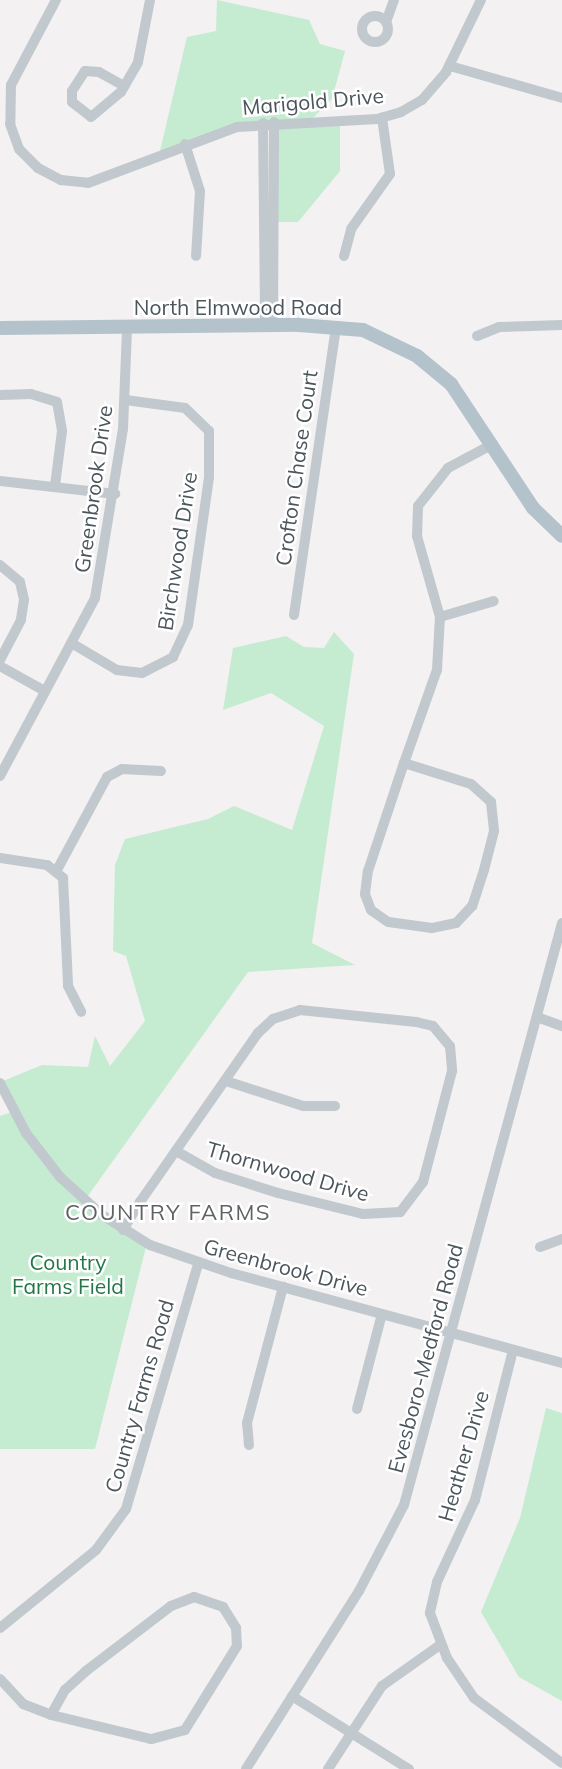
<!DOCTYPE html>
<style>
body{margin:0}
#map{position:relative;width:562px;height:1769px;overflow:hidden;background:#f3f1f1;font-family:Mulish,sans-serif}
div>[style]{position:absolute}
.green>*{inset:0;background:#c5ebd1}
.minor>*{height:10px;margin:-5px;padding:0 5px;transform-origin:5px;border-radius:5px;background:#c1c9ce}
.minor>.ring{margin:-5px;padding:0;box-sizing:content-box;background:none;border:10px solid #c1c9ce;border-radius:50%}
.major>*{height:14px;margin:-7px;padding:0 7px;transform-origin:7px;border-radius:7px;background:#b4c2cc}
span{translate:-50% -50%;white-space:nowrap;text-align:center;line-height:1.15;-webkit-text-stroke:5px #fff;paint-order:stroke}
.street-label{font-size:21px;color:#4b555c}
.park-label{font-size:21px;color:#237747}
.neighbourhood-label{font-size:22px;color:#5e6265;letter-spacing:1.5px}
</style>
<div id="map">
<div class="green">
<div style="clip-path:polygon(217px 0,309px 20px,320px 44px,345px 51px,332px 99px,312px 119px,340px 121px,340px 171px,298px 222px,269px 222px,270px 121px,159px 155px,187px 37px,216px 31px)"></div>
<div style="clip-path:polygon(334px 632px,354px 654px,312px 943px,355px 965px,248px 972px,85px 1200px,147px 1243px,95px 1449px,0 1449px,0 1116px,12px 1112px,3px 1081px,42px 1065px,88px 1067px,95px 1036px,110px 1066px,145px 1021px,126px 956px,113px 951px,115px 865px,125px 839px,208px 819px,234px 806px,292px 830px,324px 726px,271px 693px,223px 710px,233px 648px,286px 636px,304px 647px,324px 648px)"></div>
<div style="clip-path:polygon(546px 1408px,562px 1413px,562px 1701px,519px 1677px,481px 1612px,520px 1518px)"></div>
</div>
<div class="minor">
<div style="left:56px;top:0;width:96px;rotate:117.9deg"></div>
<div style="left:11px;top:85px;width:39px;rotate:91deg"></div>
<div style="left:10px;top:124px;width:27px;rotate:70deg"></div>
<div style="left:19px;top:149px;width:27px;rotate:45deg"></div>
<div style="left:38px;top:168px;width:26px;rotate:28deg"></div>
<div style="left:61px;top:180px;width:27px;rotate:6deg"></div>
<div style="left:88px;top:183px;width:159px;rotate:-20.6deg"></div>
<div style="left:237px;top:127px;width:140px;rotate:-3.3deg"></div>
<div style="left:377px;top:119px;width:25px;rotate:-16deg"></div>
<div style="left:401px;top:112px;width:24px;rotate:-30deg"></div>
<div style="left:422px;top:100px;width:37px;rotate:-49deg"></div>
<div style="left:446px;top:72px;width:80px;rotate:-64.1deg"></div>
<div class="ring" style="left:362px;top:16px;width:16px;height:16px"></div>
<div style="left:386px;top:22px;width:23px;rotate:-70deg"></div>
<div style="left:450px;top:66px;width:116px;rotate:15.9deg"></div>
<div style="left:124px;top:86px;width:29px;rotate:-151deg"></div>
<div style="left:99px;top:72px;width:14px;rotate:-176deg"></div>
<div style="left:85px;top:71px;width:24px;rotate:123deg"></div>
<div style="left:72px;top:91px;width:11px;rotate:90deg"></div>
<div style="left:72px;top:102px;width:24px;rotate:38deg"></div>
<div style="left:91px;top:117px;width:39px;rotate:-40deg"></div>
<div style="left:121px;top:92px;width:34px;rotate:-60deg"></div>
<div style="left:138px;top:62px;width:63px;rotate:-79deg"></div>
<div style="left:263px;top:123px;width:202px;rotate:89.4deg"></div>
<div style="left:185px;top:144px;width:49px;rotate:72.3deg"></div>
<div style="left:200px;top:191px;width:65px;rotate:93.5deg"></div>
<div style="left:344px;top:256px;width:28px;rotate:-75deg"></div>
<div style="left:351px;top:229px;width:67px;rotate:-54.7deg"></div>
<div style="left:390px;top:174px;width:57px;rotate:-98.1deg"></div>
<div style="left:273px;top:325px;width:203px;rotate:-89.7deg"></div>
<div style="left:477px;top:336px;width:24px;rotate:-22deg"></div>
<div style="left:499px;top:327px;width:63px;rotate:-1.8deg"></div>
<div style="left:0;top:395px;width:31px;rotate:-2deg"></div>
<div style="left:31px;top:394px;width:27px;rotate:17deg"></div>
<div style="left:57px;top:402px;width:29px;rotate:80deg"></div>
<div style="left:62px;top:431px;width:55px;rotate:97.3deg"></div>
<div style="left:0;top:481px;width:116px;rotate:6.4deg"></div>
<div style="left:0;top:565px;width:26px;rotate:40deg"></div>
<div style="left:20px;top:582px;width:18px;rotate:77deg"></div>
<div style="left:24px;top:600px;width:20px;rotate:99deg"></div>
<div style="left:21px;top:620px;width:45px;rotate:117.7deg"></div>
<div style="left:294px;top:615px;width:291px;rotate:-81.7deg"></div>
<div style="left:440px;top:617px;width:56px;rotate:-16.5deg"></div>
<div style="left:73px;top:644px;width:51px;rotate:30.6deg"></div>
<div style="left:117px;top:670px;width:25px;rotate:7deg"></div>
<div style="left:142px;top:673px;width:35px;rotate:-27deg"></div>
<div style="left:173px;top:657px;width:35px;rotate:-65deg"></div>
<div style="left:188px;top:625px;width:149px;rotate:-81.9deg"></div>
<div style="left:209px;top:477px;width:46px;rotate:-90deg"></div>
<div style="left:209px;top:431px;width:33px;rotate:-136deg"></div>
<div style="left:185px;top:408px;width:60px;rotate:-172.3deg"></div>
<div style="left:0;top:666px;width:51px;rotate:29.1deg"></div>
<div style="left:404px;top:763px;width:70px;rotate:17.4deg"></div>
<div style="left:471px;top:784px;width:27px;rotate:42deg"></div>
<div style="left:491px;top:802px;width:29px;rotate:84deg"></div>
<div style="left:494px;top:831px;width:40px;rotate:104.4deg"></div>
<div style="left:484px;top:870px;width:38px;rotate:108deg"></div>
<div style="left:472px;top:906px;width:23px;rotate:133deg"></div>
<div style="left:456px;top:923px;width:25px;rotate:168deg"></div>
<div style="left:432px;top:928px;width:44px;rotate:-172.2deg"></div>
<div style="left:388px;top:922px;width:21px;rotate:-145deg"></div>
<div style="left:371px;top:910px;width:17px;rotate:-111deg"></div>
<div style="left:365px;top:894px;width:23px;rotate:-83deg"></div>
<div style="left:368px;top:871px;width:114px;rotate:-71.6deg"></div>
<div style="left:404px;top:763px;width:99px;rotate:-70.5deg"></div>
<div style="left:437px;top:670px;width:53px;rotate:-86.8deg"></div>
<div style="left:440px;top:617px;width:84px;rotate:-105.9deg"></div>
<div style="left:417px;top:536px;width:30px;rotate:-88deg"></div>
<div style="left:418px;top:506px;width:48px;rotate:-51.7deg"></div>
<div style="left:448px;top:468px;width:51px;rotate:-28.1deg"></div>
<div style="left:0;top:776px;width:202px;rotate:-61.9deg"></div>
<div style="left:95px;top:598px;width:171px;rotate:-80.6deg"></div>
<div style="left:123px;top:429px;width:101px;rotate:-87.7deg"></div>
<div style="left:0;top:858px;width:48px;rotate:8.5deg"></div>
<div style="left:47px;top:865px;width:21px;rotate:39deg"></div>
<div style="left:63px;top:878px;width:108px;rotate:87.3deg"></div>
<div style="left:68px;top:986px;width:29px;rotate:63deg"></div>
<div style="left:57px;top:870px;width:106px;rotate:-61.7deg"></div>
<div style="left:107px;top:777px;width:17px;rotate:-28deg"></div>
<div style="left:122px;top:769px;width:39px;rotate:3deg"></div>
<div style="left:537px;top:1017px;width:27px;rotate:20deg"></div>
<div style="left:226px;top:1081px;width:81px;rotate:18deg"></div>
<div style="left:303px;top:1106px;width:32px"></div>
<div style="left:0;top:1083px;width:56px;rotate:62.5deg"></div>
<div style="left:26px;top:1133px;width:56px;rotate:52.3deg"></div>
<div style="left:60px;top:1177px;width:57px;rotate:42.1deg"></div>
<div style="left:102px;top:1215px;width:57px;rotate:32deg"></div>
<div style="left:150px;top:1245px;width:86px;rotate:19.1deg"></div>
<div style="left:231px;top:1273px;width:343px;rotate:15.2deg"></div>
<div style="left:123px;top:1230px;width:33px;rotate:-59deg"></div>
<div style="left:140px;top:1202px;width:206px;rotate:-55.1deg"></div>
<div style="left:258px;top:1033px;width:21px;rotate:-43deg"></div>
<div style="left:273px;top:1019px;width:28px;rotate:-18deg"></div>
<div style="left:300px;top:1010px;width:117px;rotate:5.9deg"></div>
<div style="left:416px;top:1022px;width:17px;rotate:13deg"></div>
<div style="left:433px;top:1026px;width:26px;rotate:50deg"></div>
<div style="left:450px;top:1046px;width:25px;rotate:85deg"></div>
<div style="left:452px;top:1071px;width:115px;rotate:104.6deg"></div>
<div style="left:423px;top:1182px;width:38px;rotate:127deg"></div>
<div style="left:400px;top:1212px;width:37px;rotate:177deg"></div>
<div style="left:363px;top:1214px;width:88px;rotate:-166.1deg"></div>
<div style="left:278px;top:1193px;width:66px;rotate:-162.4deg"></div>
<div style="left:215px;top:1173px;width:45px;rotate:-150.6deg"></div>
<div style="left:540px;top:1247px;width:23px;rotate:-20deg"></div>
<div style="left:513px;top:1350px;width:155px;rotate:104.2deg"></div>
<div style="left:475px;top:1500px;width:90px;rotate:114.9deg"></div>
<div style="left:437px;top:1582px;width:32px;rotate:103deg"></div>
<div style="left:430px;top:1613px;width:48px;rotate:69.3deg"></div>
<div style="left:447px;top:1658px;width:48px;rotate:56deg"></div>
<div style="left:474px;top:1698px;width:109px;rotate:36.5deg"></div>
<div style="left:357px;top:1409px;width:98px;rotate:-75.3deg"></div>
<div style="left:249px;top:1445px;width:22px;rotate:-95deg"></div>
<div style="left:247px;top:1423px;width:141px;rotate:-75.2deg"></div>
<div style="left:194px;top:1597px;width:31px;rotate:19deg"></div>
<div style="left:223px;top:1607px;width:25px;rotate:58deg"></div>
<div style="left:236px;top:1628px;width:18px;rotate:87deg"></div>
<div style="left:237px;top:1646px;width:99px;rotate:121.8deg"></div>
<div style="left:185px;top:1730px;width:35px;rotate:165deg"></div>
<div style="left:151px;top:1739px;width:103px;rotate:-166.5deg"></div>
<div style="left:51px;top:1715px;width:29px;rotate:-61deg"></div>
<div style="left:65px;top:1690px;width:28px;rotate:-42deg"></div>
<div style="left:86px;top:1671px;width:107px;rotate:-37.4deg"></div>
<div style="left:171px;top:1606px;width:25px;rotate:-21deg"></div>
<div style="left:0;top:1628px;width:124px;rotate:-39.1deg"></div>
<div style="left:96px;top:1550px;width:51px;rotate:-53.8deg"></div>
<div style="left:126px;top:1509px;width:255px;rotate:-73.6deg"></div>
<div style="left:0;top:1679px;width:34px;rotate:47deg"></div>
<div style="left:23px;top:1704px;width:30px;rotate:21deg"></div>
<div style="left:292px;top:1696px;width:138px;rotate:32deg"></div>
<div style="left:246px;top:1769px;width:211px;rotate:-57.6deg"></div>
<div style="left:359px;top:1591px;width:97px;rotate:-62.4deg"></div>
<div style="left:404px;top:1505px;width:603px;rotate:-74.81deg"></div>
<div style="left:328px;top:1769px;width:99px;rotate:-57deg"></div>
<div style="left:382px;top:1686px;width:71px;rotate:-35.3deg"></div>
</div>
<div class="major">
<div style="left:0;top:328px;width:299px;rotate:-0.6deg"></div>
<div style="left:299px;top:325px;width:64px;rotate:4.5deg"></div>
<div style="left:363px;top:330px;width:60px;rotate:25.7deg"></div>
<div style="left:417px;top:356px;width:44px;rotate:39.5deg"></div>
<div style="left:451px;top:384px;width:149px;rotate:56.5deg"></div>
<div style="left:533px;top:508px;width:40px;rotate:44deg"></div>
</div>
<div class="street-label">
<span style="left:313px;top:101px;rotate:-5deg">Marigold Drive</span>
<span style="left:238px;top:307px">North Elmwood Road</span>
<span style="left:296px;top:468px;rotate:-82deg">Crofton Chase Court</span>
<span style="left:93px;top:489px;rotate:-82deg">Greenbrook Drive</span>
<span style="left:177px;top:551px;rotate:-81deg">Birchwood Drive</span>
<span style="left:288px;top:1171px;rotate:16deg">Thornwood Drive</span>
<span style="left:286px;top:1267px;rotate:15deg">Greenbrook Drive</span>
<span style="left:425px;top:1358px;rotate:-75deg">Evesboro-Medford Road</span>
<span style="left:139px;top:1396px;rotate:-74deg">Country Farms Road</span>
<span style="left:463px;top:1456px;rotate:-74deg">Heather Drive</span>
</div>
<div class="park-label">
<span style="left:68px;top:1274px">Country<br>Farms Field</span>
</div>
<div class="neighbourhood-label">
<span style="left:168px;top:1213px">COUNTRY FARMS</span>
</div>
</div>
